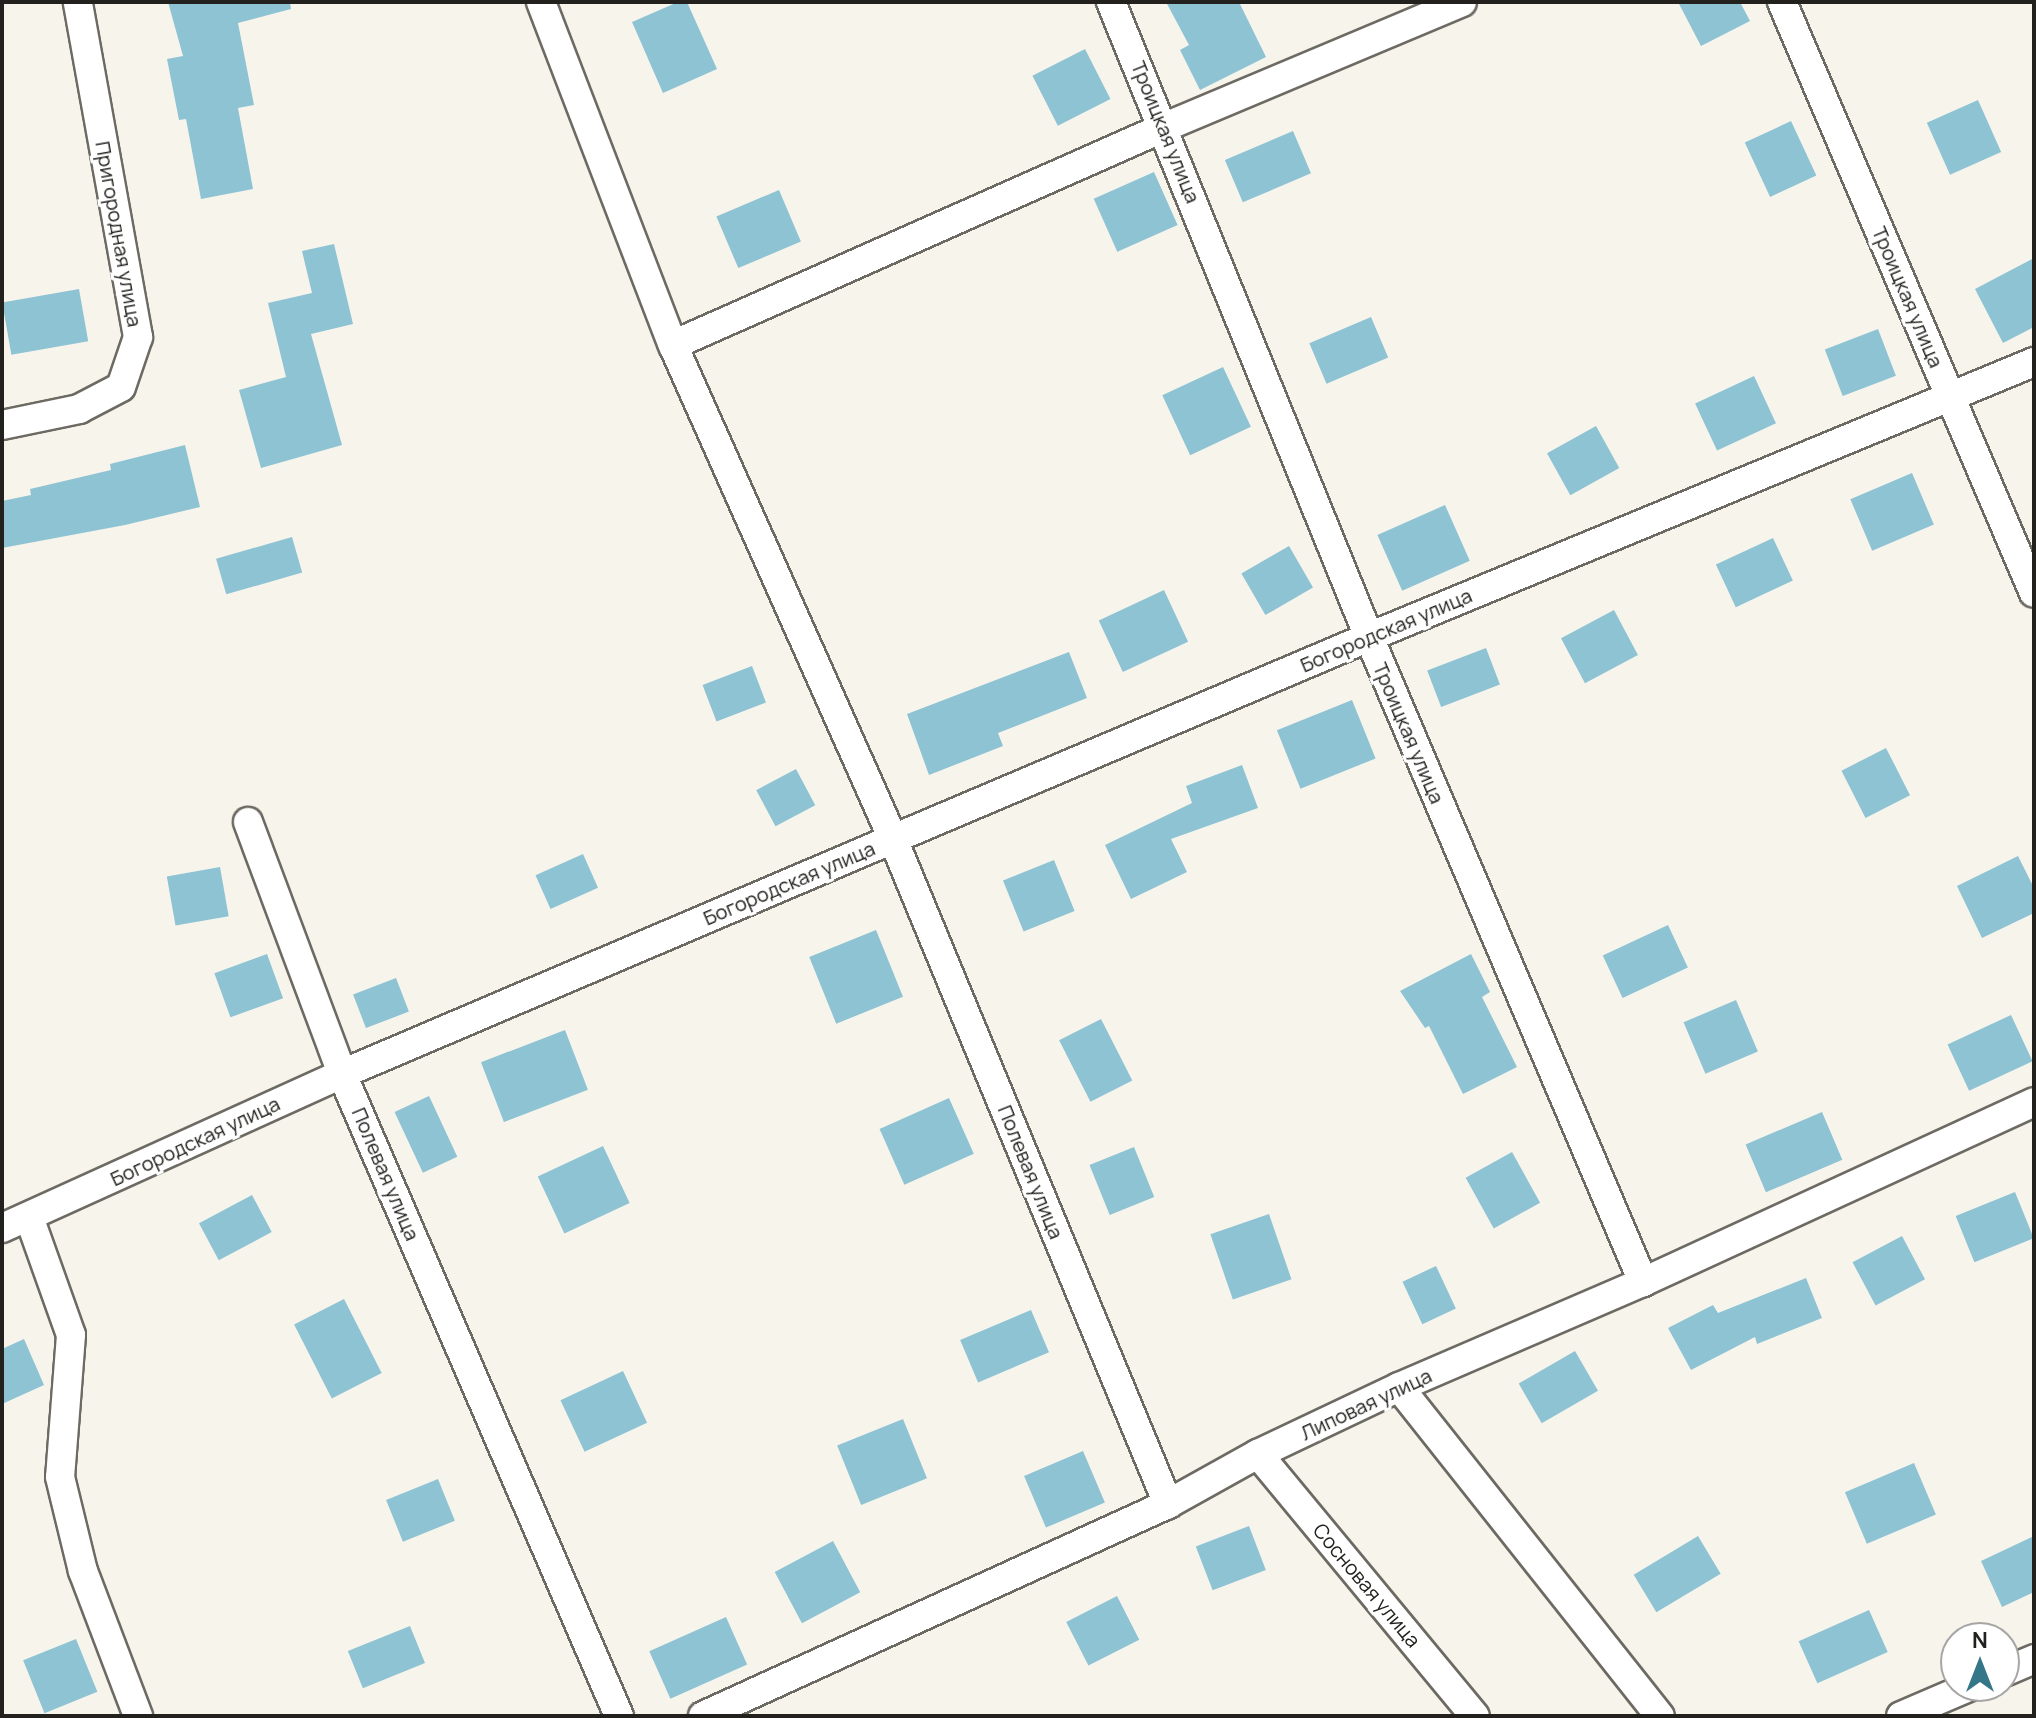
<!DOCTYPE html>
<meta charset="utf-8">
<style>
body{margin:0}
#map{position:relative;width:2036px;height:1718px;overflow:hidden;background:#f7f4ec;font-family:Manrope,sans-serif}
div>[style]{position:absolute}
.building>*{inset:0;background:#8ec3d4;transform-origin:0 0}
.roads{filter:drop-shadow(2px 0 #6d6a63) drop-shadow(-2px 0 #6d6a63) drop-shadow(0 2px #6d6a63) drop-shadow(0 -2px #6d6a63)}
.street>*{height:28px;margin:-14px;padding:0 14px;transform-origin:14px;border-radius:14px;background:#fff}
span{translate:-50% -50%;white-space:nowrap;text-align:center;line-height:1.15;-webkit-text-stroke:6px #fff;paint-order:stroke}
.street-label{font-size:20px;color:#22211e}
.frame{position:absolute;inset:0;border:4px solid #22211e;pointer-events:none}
.north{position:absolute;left:1940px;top:1622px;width:80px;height:80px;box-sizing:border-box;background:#fff;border:2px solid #a7a6a5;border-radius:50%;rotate:0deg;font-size:22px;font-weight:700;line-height:32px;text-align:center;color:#22211e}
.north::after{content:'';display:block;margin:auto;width:28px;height:36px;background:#357789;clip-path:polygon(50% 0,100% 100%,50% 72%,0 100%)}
</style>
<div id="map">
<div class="building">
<div style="clip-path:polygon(168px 2px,290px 2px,291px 9px,238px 23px,254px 105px,238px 108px,253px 189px,201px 199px,186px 119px,179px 120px,167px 59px,183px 56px)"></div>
<div style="clip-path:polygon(678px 2px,687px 2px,717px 69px,663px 93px,632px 22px)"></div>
<div style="clip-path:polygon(1166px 2px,1239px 2px,1266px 57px,1200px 90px,1180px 50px,1189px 45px)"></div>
<div style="clip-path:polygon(1678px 2px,1740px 2px,1750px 21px,1701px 46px)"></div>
<div style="left:1085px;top:49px;width:56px;height:59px;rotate:63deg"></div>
<div style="left:1978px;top:100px;width:57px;height:56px;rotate:66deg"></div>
<div style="left:1791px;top:121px;width:60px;height:51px;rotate:65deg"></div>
<div style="left:1293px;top:131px;width:46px;height:74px;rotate:67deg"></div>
<div style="left:1154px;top:172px;width:58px;height:66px;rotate:66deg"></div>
<div style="left:779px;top:190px;width:56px;height:68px;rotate:67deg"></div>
<div style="clip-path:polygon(334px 244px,353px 324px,311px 334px,342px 445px,261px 468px,239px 390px,286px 377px,268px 303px,312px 293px,302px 251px)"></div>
<div style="clip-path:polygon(2034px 258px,2034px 327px,2003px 343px,1975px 289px)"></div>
<div style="left:79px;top:289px;width:53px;height:78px;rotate:80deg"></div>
<div style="left:1371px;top:317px;width:44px;height:67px;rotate:67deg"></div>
<div style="left:1878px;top:329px;width:50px;height:57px;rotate:69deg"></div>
<div style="left:1223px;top:367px;width:66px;height:67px;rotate:65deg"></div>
<div style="left:1754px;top:376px;width:52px;height:65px;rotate:65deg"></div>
<div style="left:1596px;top:426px;width:48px;height:56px;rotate:61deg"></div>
<div style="clip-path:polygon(185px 445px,200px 507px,125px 525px,2px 548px,2px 501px,31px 495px,30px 489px,111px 470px,110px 464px)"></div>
<div style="left:1912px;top:473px;width:56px;height:67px;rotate:67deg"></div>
<div style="left:1445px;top:505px;width:61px;height:74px;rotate:66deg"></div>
<div style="left:292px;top:537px;width:37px;height:79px;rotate:74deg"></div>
<div style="left:1773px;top:538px;width:47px;height:63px;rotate:65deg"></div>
<div style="left:1289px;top:546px;width:48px;height:55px;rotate:60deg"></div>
<div style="left:1164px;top:590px;width:57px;height:72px;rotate:65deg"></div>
<div style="left:1614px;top:610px;width:51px;height:60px;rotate:62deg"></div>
<div style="left:1486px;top:648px;width:39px;height:63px;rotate:69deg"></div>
<div style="clip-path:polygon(1069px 652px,1087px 698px,998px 733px,1003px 746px,929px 775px,907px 714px)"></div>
<div style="left:752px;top:666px;width:39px;height:53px;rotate:69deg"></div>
<div style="left:1352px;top:700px;width:63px;height:81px;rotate:68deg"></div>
<div style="left:1886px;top:748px;width:53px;height:50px;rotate:63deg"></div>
<div style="clip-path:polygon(1242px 765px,1258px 808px,1171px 839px,1187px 872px,1131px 899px,1105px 845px,1192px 803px,1186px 786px)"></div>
<div style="left:796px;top:769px;width:41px;height:45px;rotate:62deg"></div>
<div style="left:583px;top:854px;width:37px;height:52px;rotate:66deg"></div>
<div style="clip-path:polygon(2018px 856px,2034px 888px,2034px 913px,1982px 938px,1957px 886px)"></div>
<div style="left:1054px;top:860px;width:55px;height:55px;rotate:68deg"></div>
<div style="left:220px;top:867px;width:50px;height:54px;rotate:80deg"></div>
<div style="left:1668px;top:925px;width:47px;height:72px;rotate:65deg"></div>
<div style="left:876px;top:930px;width:72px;height:72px;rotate:68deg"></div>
<div style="left:267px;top:954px;width:47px;height:56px;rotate:70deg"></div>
<div style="clip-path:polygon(1471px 954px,1490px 992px,1482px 997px,1517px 1067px,1463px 1094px,1429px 1026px,1425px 1028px,1400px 991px)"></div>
<div style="left:396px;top:978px;width:36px;height:46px;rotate:69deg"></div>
<div style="left:1736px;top:1000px;width:56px;height:57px;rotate:67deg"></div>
<div style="left:2011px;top:1015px;width:51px;height:70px;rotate:65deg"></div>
<div style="left:1101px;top:1019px;width:69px;height:47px;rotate:63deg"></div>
<div style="left:565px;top:1030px;width:64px;height:90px;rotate:69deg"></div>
<div style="left:429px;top:1096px;width:67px;height:38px;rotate:65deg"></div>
<div style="left:949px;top:1098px;width:61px;height:76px;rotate:66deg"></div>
<div style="left:1822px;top:1112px;width:52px;height:83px;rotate:67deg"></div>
<div style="left:603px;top:1146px;width:63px;height:72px;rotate:65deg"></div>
<div style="left:1134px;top:1147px;width:54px;height:48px;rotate:68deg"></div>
<div style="left:1512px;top:1152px;width:58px;height:53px;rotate:61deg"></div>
<div style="left:2015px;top:1192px;width:50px;height:64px;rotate:68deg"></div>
<div style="left:252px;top:1195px;width:42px;height:60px;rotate:62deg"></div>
<div style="left:1269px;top:1214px;width:69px;height:62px;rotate:71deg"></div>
<div style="left:1902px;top:1236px;width:49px;height:56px;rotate:62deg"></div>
<div style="left:1436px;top:1266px;width:47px;height:37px;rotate:65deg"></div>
<div style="clip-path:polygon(1806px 1278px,1822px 1318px,1757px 1344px,1755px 1337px,1691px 1370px,1668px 1328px,1713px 1305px,1718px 1313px)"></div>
<div style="left:344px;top:1299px;width:83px;height:56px;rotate:63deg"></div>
<div style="left:1031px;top:1310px;width:46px;height:77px;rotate:67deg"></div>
<div style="clip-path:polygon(24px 1339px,44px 1385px,2px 1404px,2px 1349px)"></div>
<div style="left:1575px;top:1351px;width:46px;height:65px;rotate:60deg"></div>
<div style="left:623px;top:1371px;width:57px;height:69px;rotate:65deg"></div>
<div style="left:903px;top:1419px;width:64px;height:71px;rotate:68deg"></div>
<div style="left:1083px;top:1451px;width:56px;height:64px;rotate:67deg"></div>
<div style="left:1914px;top:1463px;width:56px;height:75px;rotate:67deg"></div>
<div style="left:438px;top:1479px;width:45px;height:56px;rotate:68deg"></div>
<div style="left:1249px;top:1526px;width:47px;height:57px;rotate:69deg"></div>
<div style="left:1698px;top:1536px;width:44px;height:75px;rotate:59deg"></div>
<div style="clip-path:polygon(2034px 1536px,2034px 1592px,2002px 1607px,1981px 1561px)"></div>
<div style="left:833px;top:1541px;width:58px;height:66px;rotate:62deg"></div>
<div style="left:1117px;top:1596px;width:49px;height:57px;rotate:63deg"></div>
<div style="left:1869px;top:1610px;width:46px;height:77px;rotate:66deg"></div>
<div style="left:726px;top:1617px;width:52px;height:84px;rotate:66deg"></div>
<div style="left:410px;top:1626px;width:40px;height:67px;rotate:68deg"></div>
<div style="left:76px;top:1639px;width:57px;height:57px;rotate:68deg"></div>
</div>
<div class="roads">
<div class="street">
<div style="left:541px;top:2px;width:368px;rotate:69deg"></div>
<div style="left:673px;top:345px;width:541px;rotate:65.99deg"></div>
<div style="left:893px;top:839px;width:720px;rotate:67.53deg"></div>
<div style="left:1111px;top:2px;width:685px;rotate:67.89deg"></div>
<div style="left:1369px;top:637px;width:701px;rotate:66.98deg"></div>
<div style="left:1782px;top:2px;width:642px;rotate:66.91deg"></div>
<div style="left:673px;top:345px;width:538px;rotate:-23.9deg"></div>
<div style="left:1165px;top:127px;width:322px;rotate:-22.8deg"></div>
<div style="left:2px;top:425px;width:79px;rotate:-11.7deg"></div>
<div style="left:79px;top:409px;width:47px;rotate:-27.6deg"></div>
<div style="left:121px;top:387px;width:53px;rotate:-71.2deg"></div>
<div style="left:138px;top:337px;width:340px;rotate:-100.2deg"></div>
<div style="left:248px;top:822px;width:269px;rotate:69.5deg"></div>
<div style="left:342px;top:1074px;width:699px;rotate:66.66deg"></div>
<div style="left:29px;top:1217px;width:125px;rotate:70.4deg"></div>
<div style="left:71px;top:1335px;width:142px;rotate:94.4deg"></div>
<div style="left:60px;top:1477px;width:97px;rotate:76.3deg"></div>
<div style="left:83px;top:1571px;width:155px;rotate:69.2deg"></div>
<div style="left:2px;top:1228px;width:373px;rotate:-24.4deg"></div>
<div style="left:342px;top:1074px;width:599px;rotate:-23.1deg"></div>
<div style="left:893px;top:839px;width:517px;rotate:-22.99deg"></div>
<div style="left:1369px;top:637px;width:720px;rotate:-22.47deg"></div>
<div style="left:1399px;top:1387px;width:420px;rotate:51.6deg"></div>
<div style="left:1258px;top:1454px;width:340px;rotate:50.4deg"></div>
<div style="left:2004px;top:1672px;width:33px;rotate:-23deg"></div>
<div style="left:703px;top:1716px;width:511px;rotate:-24.51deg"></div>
<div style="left:1168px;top:1504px;width:103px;rotate:-29.1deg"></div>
<div style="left:1258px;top:1454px;width:156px;rotate:-25.4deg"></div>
<div style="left:1399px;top:1387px;width:266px;rotate:-23.3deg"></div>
<div style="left:1643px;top:1282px;width:430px;rotate:-24.7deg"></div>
<div style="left:1901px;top:1716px;width:76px;rotate:-23.2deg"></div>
</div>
</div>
<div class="street-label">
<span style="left:1166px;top:132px;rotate:68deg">Троицкая улица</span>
<span style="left:119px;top:234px;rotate:80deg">Пригородная улица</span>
<span style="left:1908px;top:297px;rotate:67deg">Троицкая улица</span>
<span style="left:1386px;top:630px;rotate:-23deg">Богородская улица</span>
<span style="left:1409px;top:733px;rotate:67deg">Троицкая улица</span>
<span style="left:789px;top:883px;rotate:-23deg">Богородская улица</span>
<span style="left:195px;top:1141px;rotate:-25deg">Богородская улица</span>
<span style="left:1031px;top:1172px;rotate:68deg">Полевая улица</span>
<span style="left:386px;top:1174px;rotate:67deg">Полевая улица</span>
<span style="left:1366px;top:1404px;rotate:-25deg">Липовая улица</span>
<span style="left:1367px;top:1585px;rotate:50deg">Сосновая улица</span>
</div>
<div class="frame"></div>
<div class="north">N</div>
</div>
